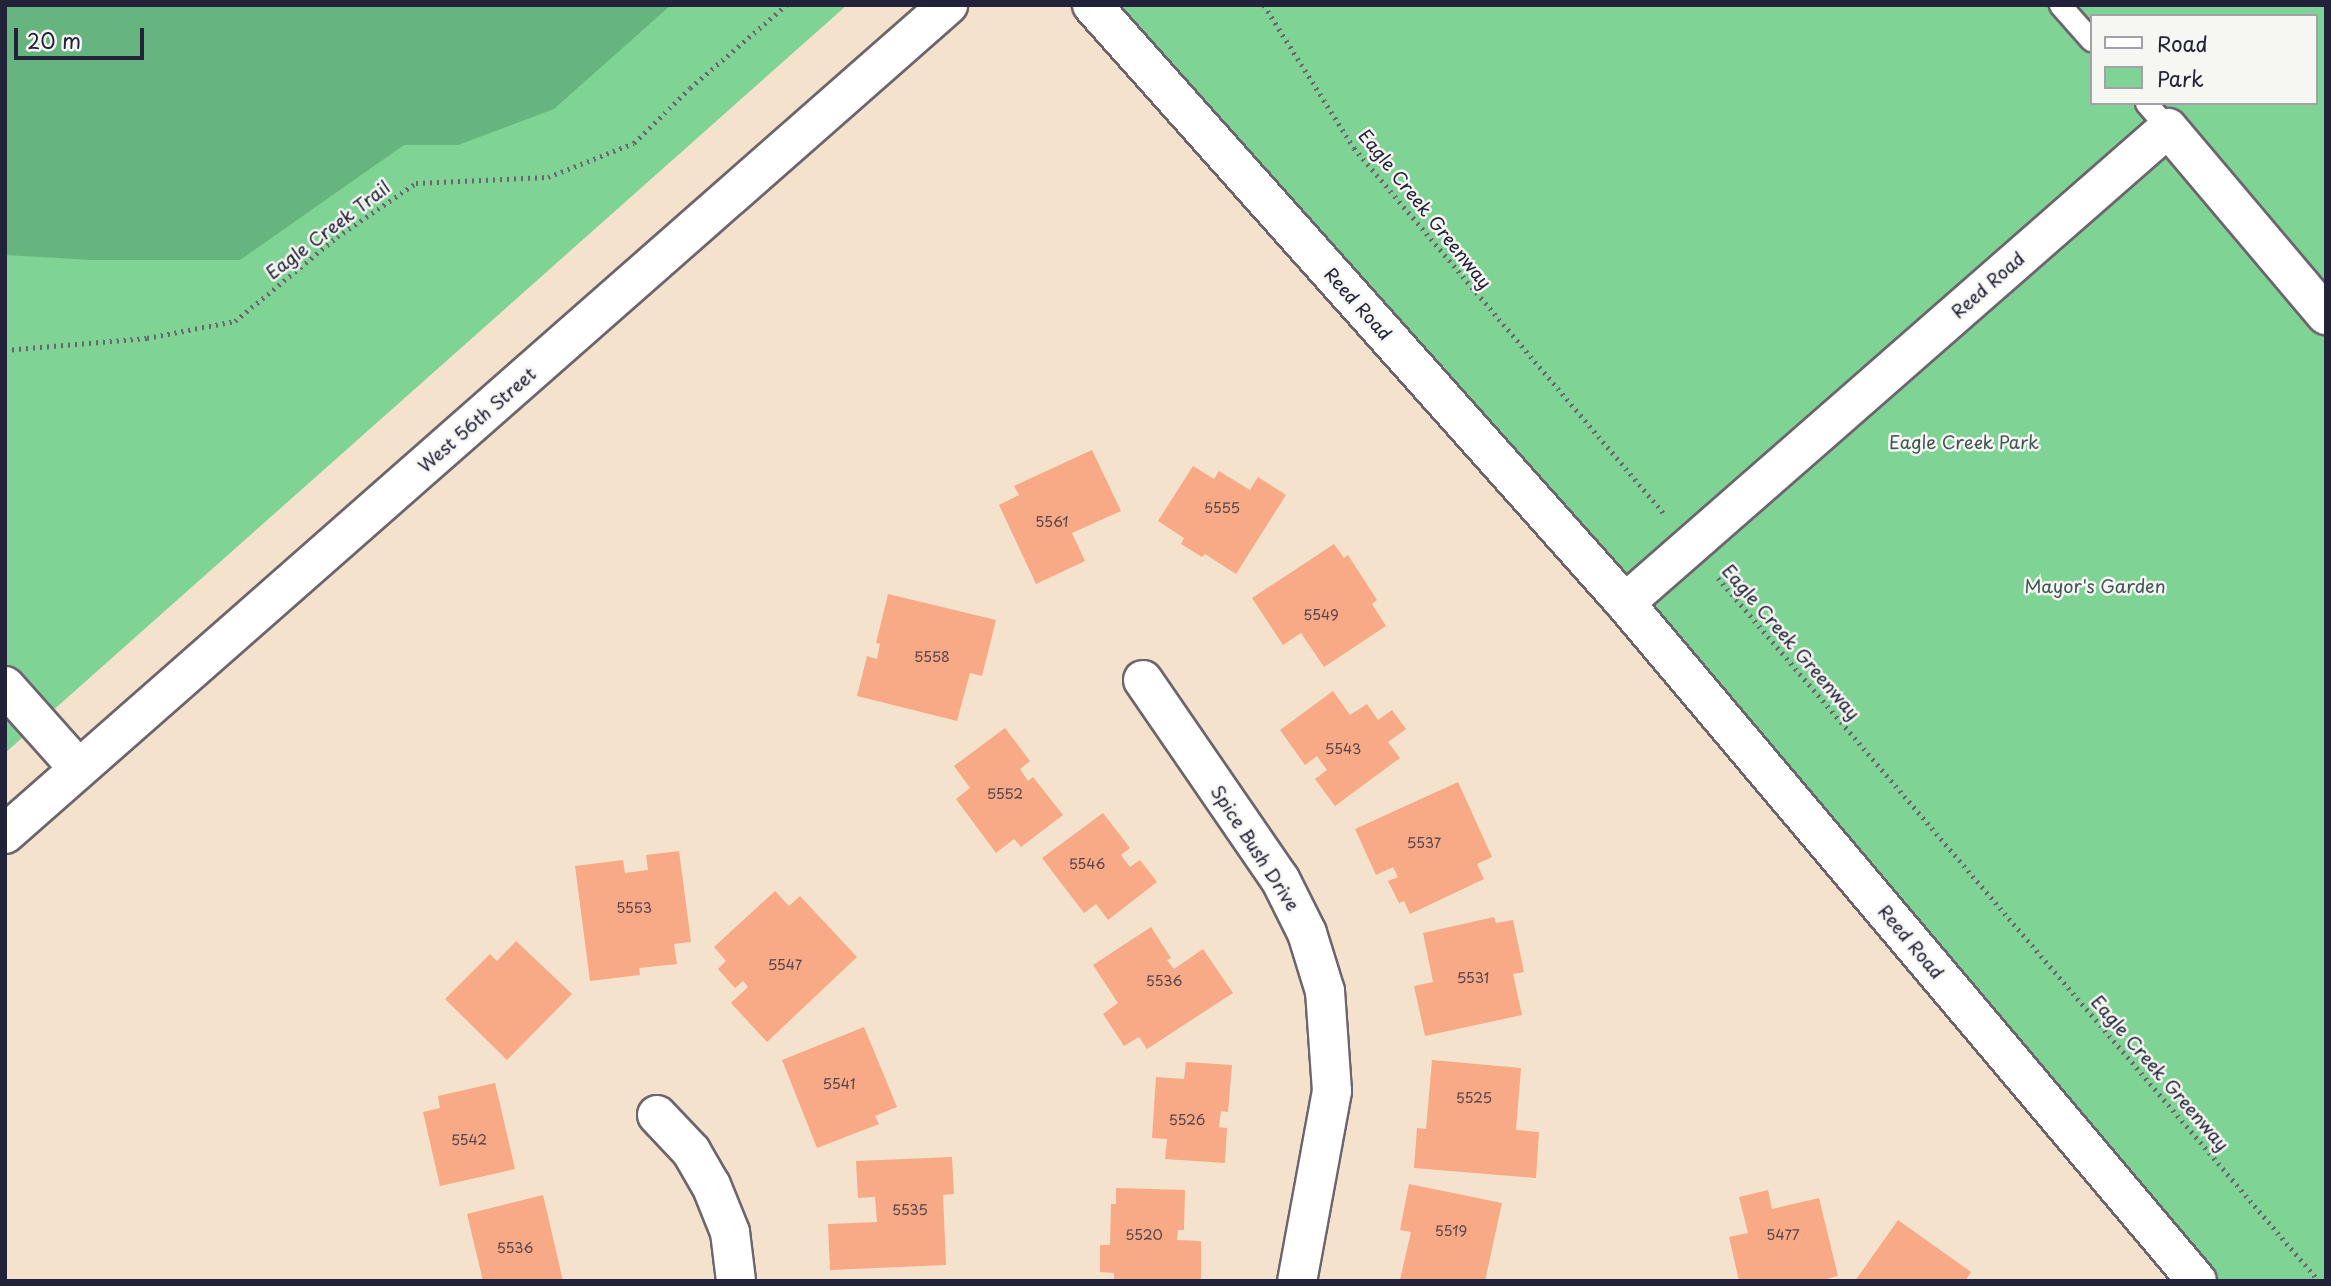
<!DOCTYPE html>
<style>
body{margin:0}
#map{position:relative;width:2331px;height:1286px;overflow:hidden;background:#f4e2cc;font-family:"Playpen Sans",sans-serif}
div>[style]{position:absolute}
.green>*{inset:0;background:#7fd395}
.forest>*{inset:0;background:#67b57e}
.building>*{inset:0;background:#f7aa85}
.path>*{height:4.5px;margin-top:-2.25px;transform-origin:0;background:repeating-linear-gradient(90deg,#6c656e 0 2px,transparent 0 7px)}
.roads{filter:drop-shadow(2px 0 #6c656e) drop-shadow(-2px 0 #6c656e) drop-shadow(0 2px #6c656e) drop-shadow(0 -2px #6c656e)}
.lane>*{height:21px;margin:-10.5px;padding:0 10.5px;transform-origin:10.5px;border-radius:10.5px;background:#fff}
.street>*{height:38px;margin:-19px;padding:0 19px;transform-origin:19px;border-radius:19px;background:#fff}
.secondary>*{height:38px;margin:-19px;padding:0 19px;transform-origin:19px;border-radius:19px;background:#fff}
.primary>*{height:38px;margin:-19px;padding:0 19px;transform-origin:19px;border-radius:19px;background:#fff}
span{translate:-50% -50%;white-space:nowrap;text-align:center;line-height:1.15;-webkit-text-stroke:5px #f6f6f2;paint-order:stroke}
.number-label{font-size:14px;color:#57444e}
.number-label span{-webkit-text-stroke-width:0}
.street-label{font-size:18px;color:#22223b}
.park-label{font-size:18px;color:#3e5756}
.frame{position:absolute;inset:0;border:7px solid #22223b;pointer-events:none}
.legend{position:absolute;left:2090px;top:14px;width:228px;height:91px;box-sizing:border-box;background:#f6f6f2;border:2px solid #a1a1a9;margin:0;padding:9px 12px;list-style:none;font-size:21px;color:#22223b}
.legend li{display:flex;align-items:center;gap:14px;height:35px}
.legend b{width:35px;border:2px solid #a1a1a9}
.scale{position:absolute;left:14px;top:28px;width:130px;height:32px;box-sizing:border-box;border:4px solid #22223b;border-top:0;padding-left:9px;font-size:21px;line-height:24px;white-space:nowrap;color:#22223b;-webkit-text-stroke:5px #f6f6f2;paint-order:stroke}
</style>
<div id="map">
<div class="green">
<div style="clip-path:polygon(5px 5px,847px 5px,5px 753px)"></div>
<div style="clip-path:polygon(evenodd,1110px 5px,2326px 5px,2326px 1281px,2209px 1281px,1110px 5px,2091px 16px,2315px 16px,2315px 103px,2091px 103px,2091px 16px)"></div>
</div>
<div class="forest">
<div style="clip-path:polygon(5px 5px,671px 5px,554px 109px,458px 145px,404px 145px,240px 260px,92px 260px,5px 255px)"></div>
</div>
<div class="building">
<div style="clip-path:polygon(1092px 450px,1121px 511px,1072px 533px,1085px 561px,1036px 584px,999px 505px,1019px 495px,1014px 486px)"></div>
<div style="clip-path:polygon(1193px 466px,1214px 479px,1219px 471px,1250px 490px,1258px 477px,1286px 495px,1236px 574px,1205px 554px,1202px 557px,1181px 544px,1184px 538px,1158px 521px)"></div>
<div style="clip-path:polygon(1334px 544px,1344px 558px,1348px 555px,1377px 600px,1372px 604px,1386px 626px,1324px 667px,1301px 633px,1283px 645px,1252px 598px)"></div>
<div style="clip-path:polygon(888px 594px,996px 620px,982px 676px,970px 673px,957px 721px,857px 696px,867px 656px,877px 659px,880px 644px,876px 643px)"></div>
<div style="clip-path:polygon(1333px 691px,1350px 715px,1367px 704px,1378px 720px,1392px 710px,1406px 729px,1388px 742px,1400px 758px,1335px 806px,1315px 779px,1327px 770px,1317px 756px,1305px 765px,1280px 730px)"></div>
<div style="clip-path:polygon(1005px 728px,1030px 761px,1020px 769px,1028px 781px,1033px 777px,1063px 815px,1021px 847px,1014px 839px,996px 853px,956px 799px,970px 788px,954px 766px)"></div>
<div style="clip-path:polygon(1458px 782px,1492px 857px,1477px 864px,1484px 879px,1410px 914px,1404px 901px,1399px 903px,1388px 881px,1398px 877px,1393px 867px,1376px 875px,1355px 829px)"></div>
<div style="clip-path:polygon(1103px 813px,1130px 848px,1121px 855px,1130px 867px,1140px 860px,1157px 882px,1108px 920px,1096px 904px,1084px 913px,1042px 858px)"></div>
<div style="clip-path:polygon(679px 851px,691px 942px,674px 944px,677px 964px,639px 968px,640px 975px,590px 981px,575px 866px,623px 860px,625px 873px,648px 870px,646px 855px)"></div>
<div style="clip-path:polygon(775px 891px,789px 906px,800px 896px,857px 957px,767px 1042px,731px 1003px,748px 987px,743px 981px,735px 988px,718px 969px,726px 961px,714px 947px)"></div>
<div style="clip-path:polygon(1494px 917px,1496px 923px,1513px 920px,1524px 972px,1513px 974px,1522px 1015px,1425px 1036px,1414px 986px,1433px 982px,1423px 933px)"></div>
<div style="clip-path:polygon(1151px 927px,1171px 958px,1167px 960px,1174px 969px,1203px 949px,1233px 993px,1147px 1049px,1139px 1037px,1124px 1046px,1103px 1014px,1118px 1003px,1093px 965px)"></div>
<div style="clip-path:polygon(516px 941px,572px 994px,507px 1060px,445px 999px,490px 954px,497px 961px)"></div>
<div style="clip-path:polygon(864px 1027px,897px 1107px,875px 1116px,879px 1124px,817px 1148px,782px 1060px)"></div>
<div style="clip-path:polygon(1432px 1060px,1521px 1068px,1516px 1130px,1539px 1132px,1536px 1178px,1414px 1168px,1417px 1128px,1426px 1129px)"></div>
<div style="clip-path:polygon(1186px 1062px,1232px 1065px,1228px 1112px,1221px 1111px,1219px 1127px,1227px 1128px,1225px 1163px,1165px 1159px,1167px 1139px,1152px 1138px,1156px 1077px,1184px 1079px)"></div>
<div style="clip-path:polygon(495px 1083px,515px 1169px,440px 1186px,423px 1112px,440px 1108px,438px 1096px)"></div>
<div style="clip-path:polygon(952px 1157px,954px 1194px,943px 1195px,946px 1265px,830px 1270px,828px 1224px,877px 1222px,875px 1197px,858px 1198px,856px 1161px)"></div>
<div style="clip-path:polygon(1409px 1184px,1502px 1203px,1485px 1281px,1400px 1280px,1411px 1232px,1400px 1230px)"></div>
<div style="clip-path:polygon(1116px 1188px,1185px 1190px,1184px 1230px,1178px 1230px,1177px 1240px,1201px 1241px,1201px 1281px,1114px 1281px,1114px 1273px,1100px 1272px,1100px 1245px,1110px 1245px,1111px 1204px,1116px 1204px)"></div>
<div style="clip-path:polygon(1768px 1190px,1772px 1209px,1819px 1198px,1838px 1276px,1819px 1281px,1739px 1281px,1729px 1237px,1748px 1233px,1739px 1197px)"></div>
<div style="clip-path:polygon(543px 1195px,563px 1281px,483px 1281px,467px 1214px)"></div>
<div style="clip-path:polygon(1898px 1220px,1971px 1272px,1965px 1281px,1855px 1281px)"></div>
</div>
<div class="path">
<div style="left:1264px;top:5px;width:169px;rotate:57.8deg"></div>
<div style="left:1354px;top:148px;width:481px;rotate:49.7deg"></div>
<div style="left:5px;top:350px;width:143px;rotate:-4.8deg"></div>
<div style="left:147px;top:338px;width:90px;rotate:-10.9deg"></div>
<div style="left:235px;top:321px;width:132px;rotate:-39.5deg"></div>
<div style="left:337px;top:237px;width:96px;rotate:-34.4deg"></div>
<div style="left:416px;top:183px;width:132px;rotate:-2.6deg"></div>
<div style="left:548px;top:177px;width:92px;rotate:-21.6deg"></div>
<div style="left:634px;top:143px;width:78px;rotate:-44.5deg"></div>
<div style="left:690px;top:88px;width:127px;rotate:-40.8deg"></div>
<div style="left:1718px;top:578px;width:925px;rotate:49.47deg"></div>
</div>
<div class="roads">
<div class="lane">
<div style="left:2060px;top:5px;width:47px;rotate:48.5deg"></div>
<div style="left:2146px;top:103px;width:33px;rotate:49deg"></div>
</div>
<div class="street">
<div style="left:1625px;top:603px;width:721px;rotate:-41.18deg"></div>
<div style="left:2168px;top:128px;width:245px;rotate:49.8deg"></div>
<div style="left:1143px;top:680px;width:242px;rotate:55.5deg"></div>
<div style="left:1280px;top:879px;width:60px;rotate:63.4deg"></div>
<div style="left:1307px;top:933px;width:61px;rotate:72.8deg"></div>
<div style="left:1325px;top:991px;width:100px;rotate:86deg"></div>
<div style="left:1332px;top:1091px;width:193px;rotate:100.4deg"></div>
<div style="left:5px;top:686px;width:111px;rotate:48.3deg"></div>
<div style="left:657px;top:1115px;width:50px;rotate:46.6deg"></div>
<div style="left:691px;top:1151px;width:39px;rotate:60deg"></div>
<div style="left:711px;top:1185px;width:51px;rotate:68deg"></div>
<div style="left:730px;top:1232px;width:49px;rotate:83deg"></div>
</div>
<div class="secondary">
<div style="left:1092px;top:5px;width:801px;rotate:48.29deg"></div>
<div style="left:1625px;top:603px;width:887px;rotate:49.85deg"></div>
</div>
<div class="primary">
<div style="left:5px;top:834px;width:1256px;rotate:-41.32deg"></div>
</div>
</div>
<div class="number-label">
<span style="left:1222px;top:508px">5555</span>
<span style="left:1052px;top:522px">5561</span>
<span style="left:1321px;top:615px">5549</span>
<span style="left:932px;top:657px">5558</span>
<span style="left:1343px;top:749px">5543</span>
<span style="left:1005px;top:794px">5552</span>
<span style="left:1424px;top:843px">5537</span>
<span style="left:1087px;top:864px">5546</span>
<span style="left:634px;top:908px">5553</span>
<span style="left:785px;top:965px">5547</span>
<span style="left:1473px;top:978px">5531</span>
<span style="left:1164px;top:981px">5536</span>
<span style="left:839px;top:1084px">5541</span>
<span style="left:1474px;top:1098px">5525</span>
<span style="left:1187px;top:1120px">5526</span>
<span style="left:469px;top:1140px">5542</span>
<span style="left:910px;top:1210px">5535</span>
<span style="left:1451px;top:1231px">5519</span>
<span style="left:1144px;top:1235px">5520</span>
<span style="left:1783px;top:1235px">5477</span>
<span style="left:515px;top:1248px">5536</span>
</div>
<div class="street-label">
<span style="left:1425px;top:209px;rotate:51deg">Eagle Creek Greenway</span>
<span style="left:328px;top:230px;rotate:-37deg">Eagle Creek Trail</span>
<span style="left:1988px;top:285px;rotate:-41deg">Reed Road</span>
<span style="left:1358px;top:304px;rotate:48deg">Reed Road</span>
<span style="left:477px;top:420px;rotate:-41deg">West 56th Street</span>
<span style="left:1791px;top:642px;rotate:49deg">Eagle Creek Greenway</span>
<span style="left:1255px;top:848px;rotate:57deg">Spice Bush Drive</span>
<span style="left:1911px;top:942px;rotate:50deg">Reed Road</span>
<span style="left:2160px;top:1073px;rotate:49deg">Eagle Creek Greenway</span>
</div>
<div class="park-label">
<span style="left:1964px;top:442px">Eagle Creek Park</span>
<span style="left:2095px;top:586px">Mayor's Garden</span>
</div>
<div class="frame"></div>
<ul class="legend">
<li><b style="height:9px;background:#fff"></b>Road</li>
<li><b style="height:19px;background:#7fd395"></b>Park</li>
</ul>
<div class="scale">20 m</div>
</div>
